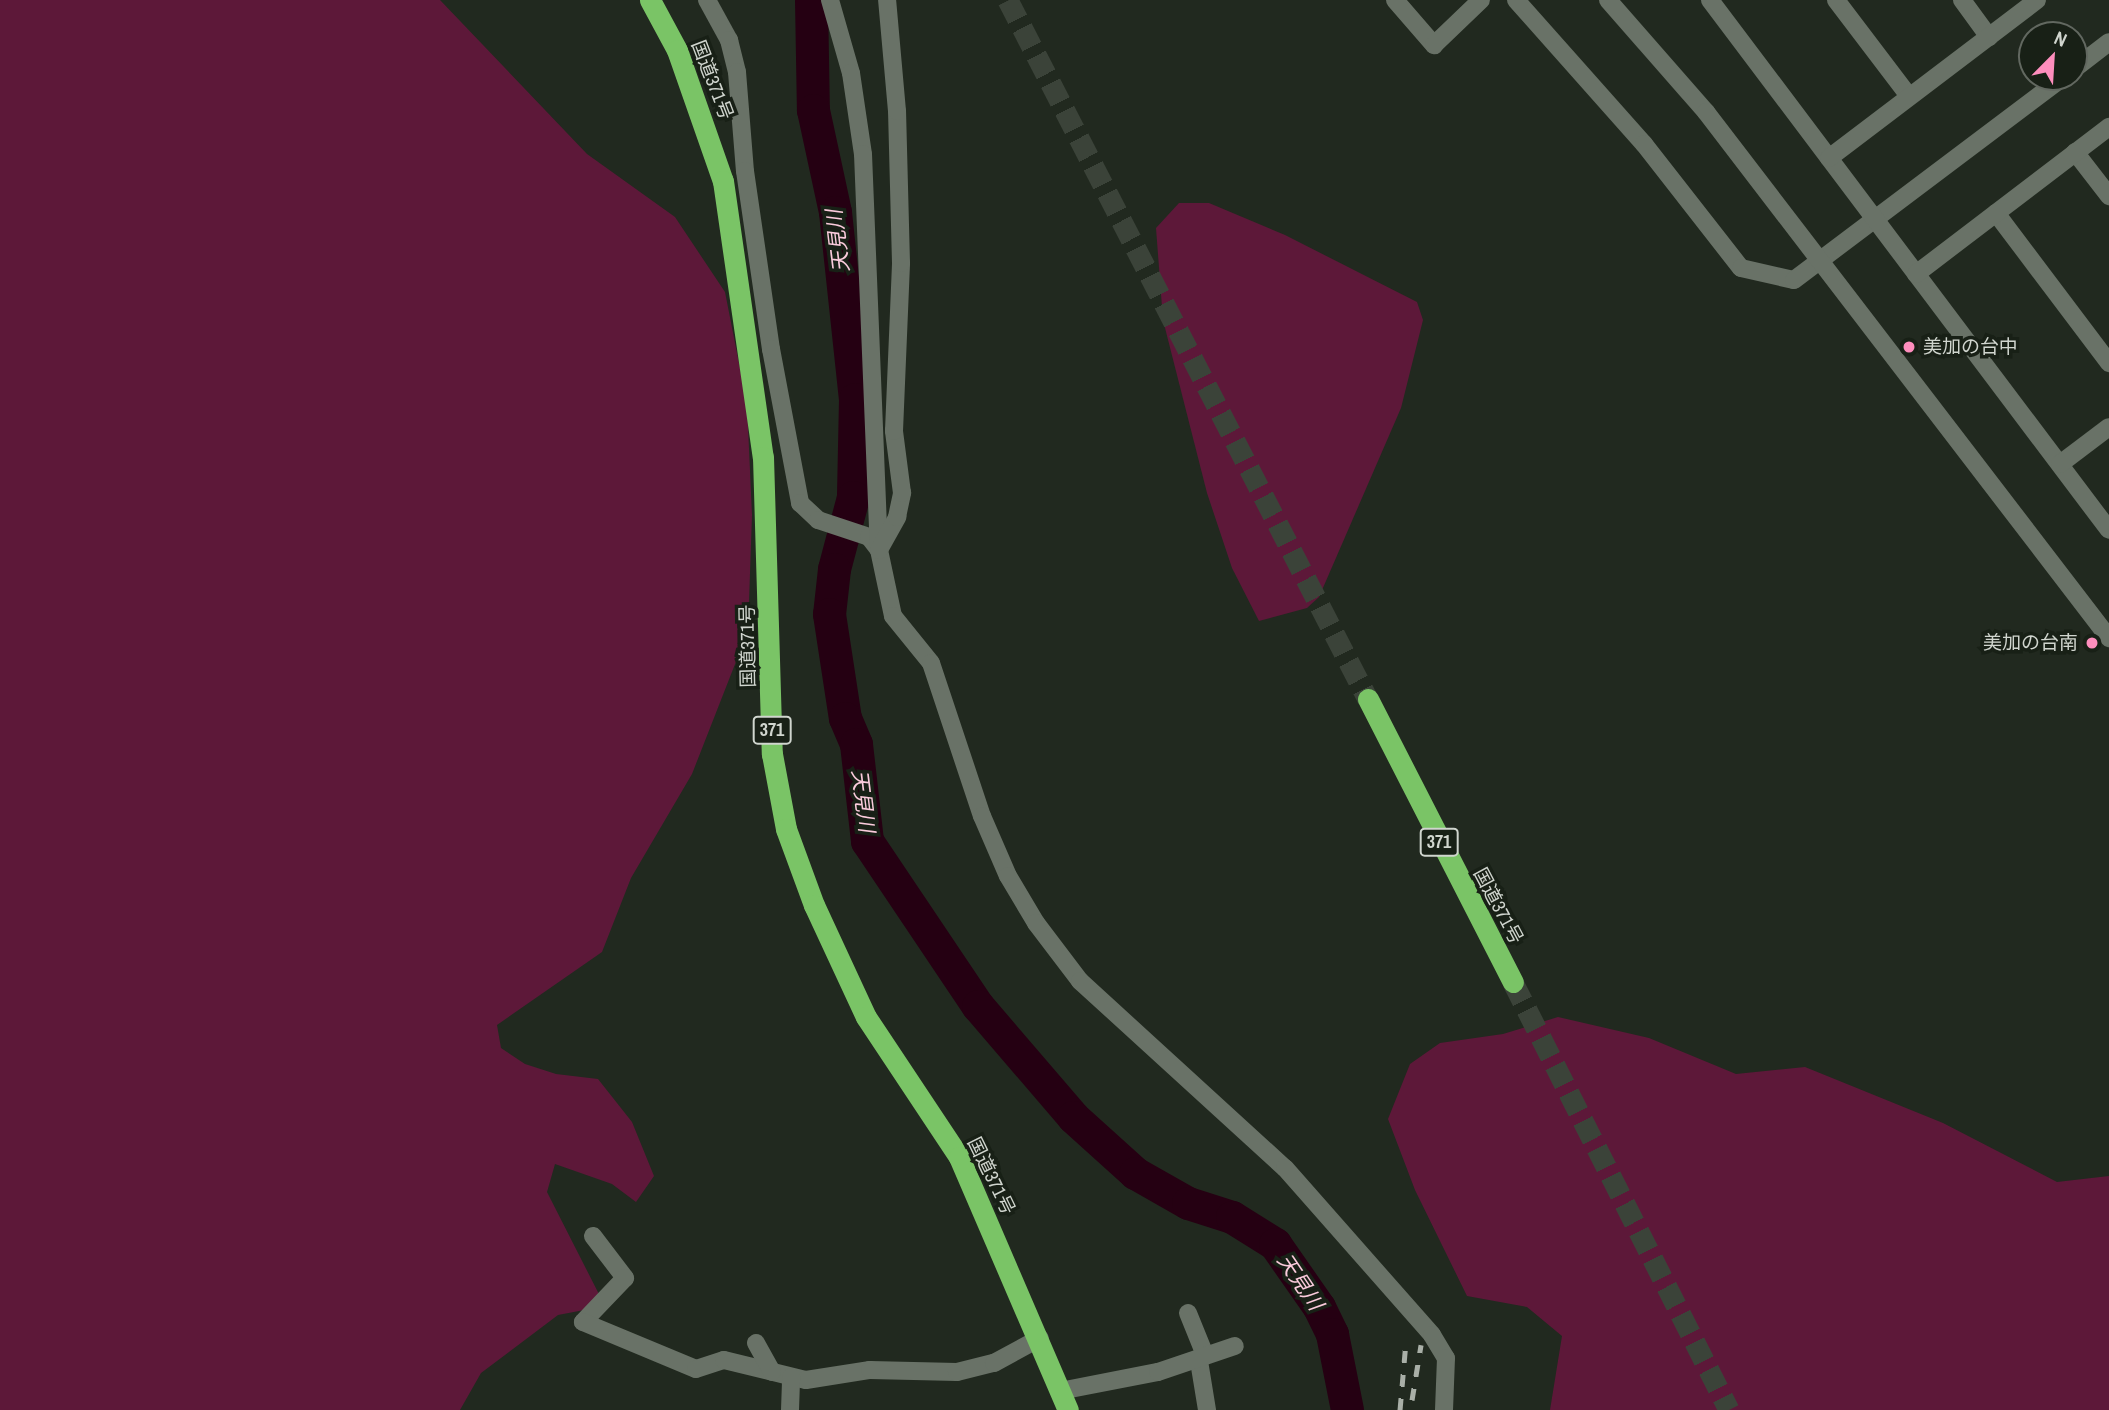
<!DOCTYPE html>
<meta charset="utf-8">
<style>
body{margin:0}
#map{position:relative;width:2109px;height:1410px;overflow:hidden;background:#21291f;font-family:"Archivo Narrow","Noto Sans JP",sans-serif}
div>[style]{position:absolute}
.green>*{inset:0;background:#5d1839}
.river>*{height:33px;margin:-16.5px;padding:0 16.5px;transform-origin:16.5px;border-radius:16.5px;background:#250012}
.highway-tunnel>*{height:21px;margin-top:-10.5px;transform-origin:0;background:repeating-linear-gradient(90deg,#3b4339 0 21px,transparent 0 31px)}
.minor>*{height:18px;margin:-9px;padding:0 9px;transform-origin:9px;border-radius:9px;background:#697267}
.highway>*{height:21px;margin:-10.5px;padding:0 10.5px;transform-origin:10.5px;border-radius:10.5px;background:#7ac466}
.rail>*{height:5px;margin-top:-2.5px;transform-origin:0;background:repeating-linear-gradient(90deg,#a9afa7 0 12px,transparent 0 24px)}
.dots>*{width:19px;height:19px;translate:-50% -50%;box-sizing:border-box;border:4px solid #182016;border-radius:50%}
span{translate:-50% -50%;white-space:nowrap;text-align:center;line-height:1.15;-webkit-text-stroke:7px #182016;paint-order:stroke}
.shield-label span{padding:2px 5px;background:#182016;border:2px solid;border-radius:5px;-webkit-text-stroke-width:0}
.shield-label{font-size:18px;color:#d0d5ce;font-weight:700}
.street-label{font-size:19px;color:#d0d5ce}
.poi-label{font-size:19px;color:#d0d5ce}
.left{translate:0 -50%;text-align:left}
.right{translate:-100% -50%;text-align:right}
.water-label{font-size:21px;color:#fbcbdc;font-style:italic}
.north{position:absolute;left:2018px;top:21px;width:70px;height:70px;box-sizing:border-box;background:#182016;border:2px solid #626860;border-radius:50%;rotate:24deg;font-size:19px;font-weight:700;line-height:28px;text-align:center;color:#d0d5ce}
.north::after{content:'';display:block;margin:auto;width:24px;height:32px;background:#fe8ebd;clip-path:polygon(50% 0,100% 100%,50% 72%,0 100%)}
</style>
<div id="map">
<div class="green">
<div style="clip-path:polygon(0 0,440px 0,587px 154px,675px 217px,725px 292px,747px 404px,752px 515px,748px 631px,692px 774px,631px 878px,602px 952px,497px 1025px,501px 1048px,525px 1064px,556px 1074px,598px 1079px,632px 1122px,654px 1176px,636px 1202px,612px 1184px,555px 1164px,547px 1192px,605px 1306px,558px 1315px,481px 1373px,460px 1410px,0 1410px)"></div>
<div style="clip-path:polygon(1179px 203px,1209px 203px,1285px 235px,1417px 302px,1423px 320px,1401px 408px,1319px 597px,1307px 608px,1259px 621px,1232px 568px,1207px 493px,1163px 320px,1156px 228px)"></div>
<div style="clip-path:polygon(1558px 1017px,1649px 1038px,1736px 1074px,1805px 1067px,1943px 1123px,2057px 1182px,2109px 1176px,2109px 1410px,1550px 1410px,1562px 1336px,1527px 1307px,1467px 1296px,1415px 1190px,1388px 1119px,1410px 1064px,1440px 1043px,1503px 1034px)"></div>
</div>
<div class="river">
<div style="left:811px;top:0;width:110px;rotate:89deg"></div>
<div style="left:813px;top:110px;width:104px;rotate:77.8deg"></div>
<div style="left:835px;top:212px;width:188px;rotate:83.9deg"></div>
<div style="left:855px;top:399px;width:98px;rotate:91.2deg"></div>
<div style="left:853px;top:497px;width:74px;rotate:104.8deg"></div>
<div style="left:834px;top:569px;width:45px;rotate:96.3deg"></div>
<div style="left:829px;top:614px;width:105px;rotate:81.3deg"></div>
<div style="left:845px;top:718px;width:28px;rotate:67deg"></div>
<div style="left:856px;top:744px;width:98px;rotate:83.5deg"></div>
<div style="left:867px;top:841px;width:199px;rotate:56.1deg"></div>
<div style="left:978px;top:1006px;width:146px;rotate:49.4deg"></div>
<div style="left:1073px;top:1117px;width:84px;rotate:42.1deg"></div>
<div style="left:1135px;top:1173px;width:61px;rotate:29.5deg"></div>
<div style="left:1188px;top:1203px;width:46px;rotate:17.7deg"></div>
<div style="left:1232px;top:1217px;width:51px;rotate:32.1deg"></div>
<div style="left:1275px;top:1244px;width:77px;rotate:55.1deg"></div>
<div style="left:1319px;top:1307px;width:30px;rotate:64deg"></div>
<div style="left:1332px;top:1334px;width:77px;rotate:78.8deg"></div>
</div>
<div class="highway-tunnel">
<div style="left:1008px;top:0;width:786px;rotate:62.75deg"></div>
<div style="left:1513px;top:982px;width:479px;rotate:63.2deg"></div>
</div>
<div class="minor">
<div style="left:707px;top:0;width:46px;rotate:61.2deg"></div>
<div style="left:729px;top:40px;width:33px;rotate:76deg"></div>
<div style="left:737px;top:72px;width:99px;rotate:85.4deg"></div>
<div style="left:745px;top:171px;width:180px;rotate:81.7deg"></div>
<div style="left:771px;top:349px;width:157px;rotate:79.3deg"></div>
<div style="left:800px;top:503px;width:25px;rotate:43deg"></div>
<div style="left:818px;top:520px;width:54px;rotate:18.4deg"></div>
<div style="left:869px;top:537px;width:16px;rotate:52deg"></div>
<div style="left:830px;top:0;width:76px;rotate:74deg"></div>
<div style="left:851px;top:73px;width:82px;rotate:81.6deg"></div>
<div style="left:863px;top:154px;width:396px;rotate:87.7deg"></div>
<div style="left:879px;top:550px;width:67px;rotate:78deg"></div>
<div style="left:893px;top:616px;width:60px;rotate:51deg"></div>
<div style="left:931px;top:663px;width:161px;rotate:71.6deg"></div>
<div style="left:982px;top:816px;width:65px;rotate:66.6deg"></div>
<div style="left:1008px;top:876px;width:55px;rotate:59.2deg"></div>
<div style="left:1036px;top:923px;width:73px;rotate:52.8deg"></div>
<div style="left:1080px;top:981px;width:277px;rotate:42.4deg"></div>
<div style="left:1285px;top:1168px;width:222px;rotate:48.6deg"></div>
<div style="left:1432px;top:1335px;width:27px;rotate:59deg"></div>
<div style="left:1446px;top:1358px;width:52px;rotate:92.2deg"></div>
<div style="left:1395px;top:0;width:60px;rotate:49.1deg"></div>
<div style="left:1434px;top:45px;width:65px;rotate:-43.8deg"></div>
<div style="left:1516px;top:0;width:193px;rotate:48.4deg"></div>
<div style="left:1644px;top:144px;width:157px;rotate:52deg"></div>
<div style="left:1741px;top:268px;width:54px;rotate:12.8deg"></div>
<div style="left:1794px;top:280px;width:337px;rotate:-37deg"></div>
<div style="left:1608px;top:0;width:149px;rotate:48.8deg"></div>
<div style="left:1706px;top:112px;width:663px;rotate:52.54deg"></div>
<div style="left:1710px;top:0;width:663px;rotate:53.03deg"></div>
<div style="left:1836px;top:0;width:121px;rotate:52.8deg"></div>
<div style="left:1962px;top:0;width:46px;rotate:53.9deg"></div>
<div style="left:2074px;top:69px;width:44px;rotate:-37.6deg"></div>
<div style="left:2075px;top:152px;width:56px;rotate:52.3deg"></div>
<div style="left:1829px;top:158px;width:261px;rotate:-37.2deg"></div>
<div style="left:1996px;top:213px;width:188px;rotate:53deg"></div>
<div style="left:1916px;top:274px;width:243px;rotate:-37.3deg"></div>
<div style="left:2060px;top:464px;width:61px;rotate:-37.1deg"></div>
<div style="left:879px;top:550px;width:38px;rotate:-61deg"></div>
<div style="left:897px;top:517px;width:25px;rotate:-78deg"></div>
<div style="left:902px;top:493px;width:63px;rotate:-97.4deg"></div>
<div style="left:894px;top:431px;width:168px;rotate:-87.6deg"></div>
<div style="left:901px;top:263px;width:152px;rotate:-91.5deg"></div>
<div style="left:897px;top:111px;width:111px;rotate:-95.1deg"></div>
<div style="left:593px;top:1236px;width:53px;rotate:52.7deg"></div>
<div style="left:625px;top:1278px;width:61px;rotate:133.7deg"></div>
<div style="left:583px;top:1322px;width:122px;rotate:22.6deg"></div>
<div style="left:696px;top:1369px;width:29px;rotate:-18deg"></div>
<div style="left:724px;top:1360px;width:84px;rotate:13.7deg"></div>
<div style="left:806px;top:1380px;width:65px;rotate:-8.9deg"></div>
<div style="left:870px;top:1370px;width:87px;rotate:1.3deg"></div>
<div style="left:957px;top:1372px;width:38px;rotate:-14deg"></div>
<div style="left:994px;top:1363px;width:52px;rotate:-28.5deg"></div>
<div style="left:1188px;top:1313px;width:45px;rotate:68deg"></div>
<div style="left:756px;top:1343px;width:33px;rotate:61deg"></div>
<div style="left:1199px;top:1361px;width:50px;rotate:80.7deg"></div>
<div style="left:1060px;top:1391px;width:100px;rotate:-11deg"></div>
<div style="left:1158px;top:1372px;width:81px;rotate:-18.7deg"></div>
<div style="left:790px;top:1410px;width:33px;rotate:-88deg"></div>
</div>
<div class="highway">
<div style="left:650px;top:0;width:57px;rotate:61.6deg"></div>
<div style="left:677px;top:50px;width:139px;rotate:70.7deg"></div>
<div style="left:723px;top:181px;width:279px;rotate:81.8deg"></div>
<div style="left:763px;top:457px;width:297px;rotate:88.3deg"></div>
<div style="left:772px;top:754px;width:76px;rotate:79.4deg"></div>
<div style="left:786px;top:829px;width:81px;rotate:69.8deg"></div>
<div style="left:814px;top:905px;width:123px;rotate:65.1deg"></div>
<div style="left:866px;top:1017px;width:168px;rotate:56.4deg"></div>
<div style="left:959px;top:1157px;width:275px;rotate:66.7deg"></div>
<div style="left:1368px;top:699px;width:318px;rotate:62.9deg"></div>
</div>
<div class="rail">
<div style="left:1412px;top:1400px;width:56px;rotate:-80.7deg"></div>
<div style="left:1400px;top:1410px;width:69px;rotate:-85deg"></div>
</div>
<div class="dots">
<div style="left:1909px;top:347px;background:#fe8ebd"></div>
<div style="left:2092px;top:643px;background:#fe8ebd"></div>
</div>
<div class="shield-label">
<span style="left:772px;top:730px">371</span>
<span style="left:1439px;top:842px">371</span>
</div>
<div class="street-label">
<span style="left:712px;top:80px;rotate:69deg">国道371号</span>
<span style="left:748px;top:646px;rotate:-91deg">国道371号</span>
<span style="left:1498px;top:906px;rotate:62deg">国道371号</span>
<span style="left:991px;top:1176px;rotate:64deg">国道371号</span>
</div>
<div class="poi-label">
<span class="left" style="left:1923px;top:347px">美加の台中</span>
<span class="right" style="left:2078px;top:643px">美加の台南</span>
</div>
<div class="water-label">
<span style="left:838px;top:241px;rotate:-97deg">天見川</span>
<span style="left:863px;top:801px;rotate:83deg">天見川</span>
<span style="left:1300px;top:1282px;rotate:56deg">天見川</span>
</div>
<div class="north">N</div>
</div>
